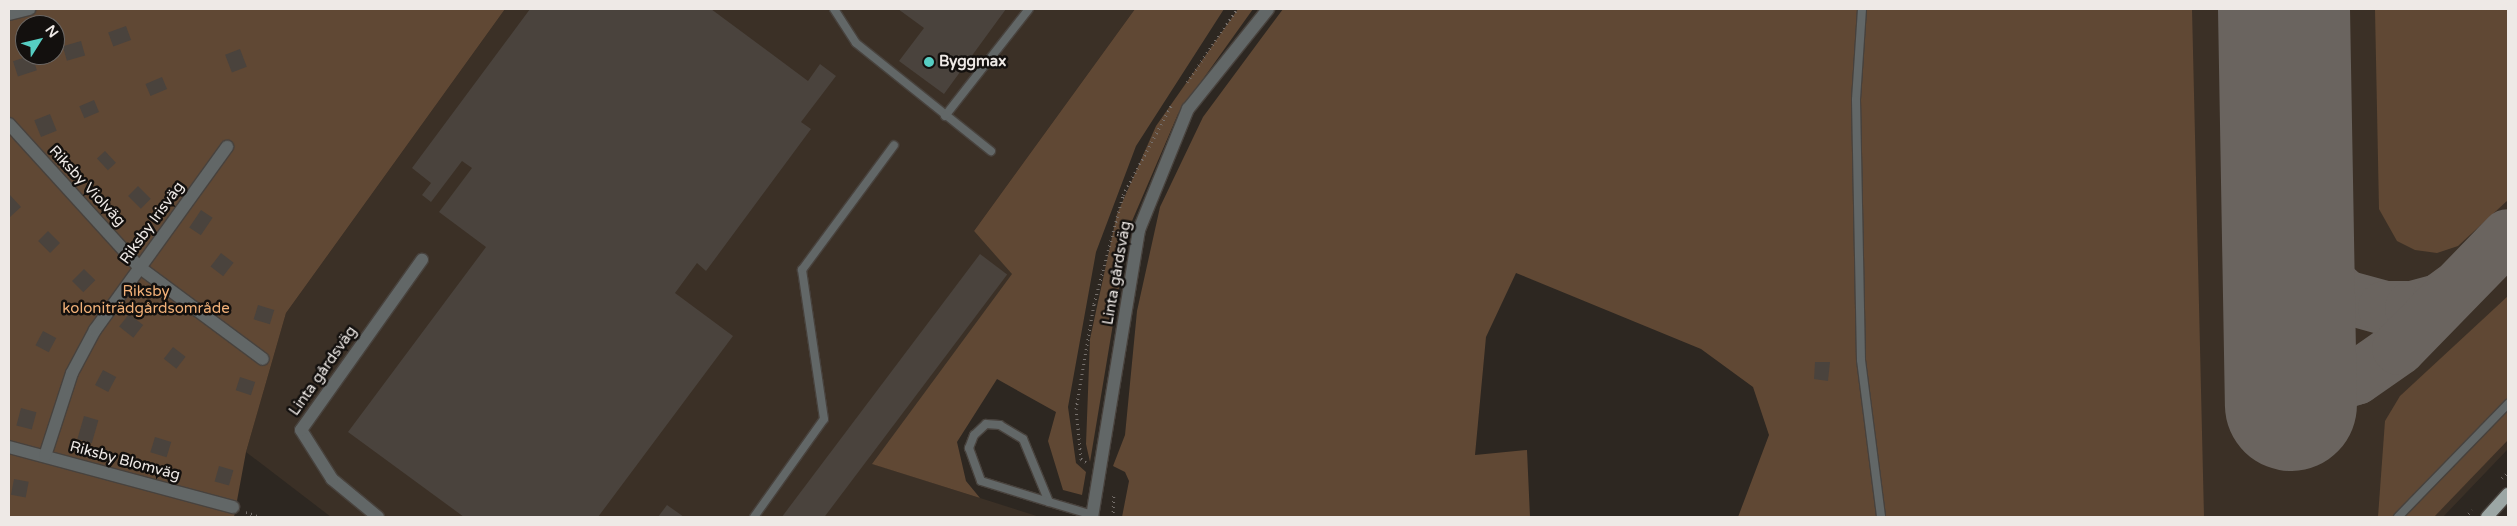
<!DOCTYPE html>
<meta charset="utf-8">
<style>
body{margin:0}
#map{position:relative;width:2517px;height:526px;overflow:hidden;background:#2d2721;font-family:"Varela Round",sans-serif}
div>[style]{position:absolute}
.built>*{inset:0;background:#3b3026}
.green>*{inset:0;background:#604834}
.taxiway>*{height:54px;margin:-27px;padding:0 27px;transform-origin:27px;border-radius:27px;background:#6a645f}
.runway>*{height:132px;margin:-66px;padding:0 66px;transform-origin:66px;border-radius:66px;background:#6a645f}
.building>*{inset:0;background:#4a433d;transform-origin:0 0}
.path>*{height:3px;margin-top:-1.5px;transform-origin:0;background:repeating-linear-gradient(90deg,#756f6b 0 1px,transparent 0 5px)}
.roads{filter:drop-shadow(1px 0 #48423d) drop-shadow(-1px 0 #48423d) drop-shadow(0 1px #48423d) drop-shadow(0 -1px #48423d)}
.service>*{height:8px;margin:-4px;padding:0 4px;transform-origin:4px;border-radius:4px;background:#626767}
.minor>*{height:12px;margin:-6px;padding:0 6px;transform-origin:6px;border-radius:6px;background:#626767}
.primary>*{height:12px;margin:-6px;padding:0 6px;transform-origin:6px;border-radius:6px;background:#9ca7a5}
.dots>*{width:14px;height:14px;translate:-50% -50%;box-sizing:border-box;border:2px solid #13100e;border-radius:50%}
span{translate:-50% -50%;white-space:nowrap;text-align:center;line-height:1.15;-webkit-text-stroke:5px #13100e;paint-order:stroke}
.poi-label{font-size:15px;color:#eee9e6;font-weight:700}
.left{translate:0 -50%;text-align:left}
.street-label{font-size:15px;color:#eee9e6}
.park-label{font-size:15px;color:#f1b078}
.frame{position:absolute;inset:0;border:10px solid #eee9e6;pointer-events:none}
.north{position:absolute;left:15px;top:15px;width:50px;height:50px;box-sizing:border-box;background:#13100e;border:1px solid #6b6764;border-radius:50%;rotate:54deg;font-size:14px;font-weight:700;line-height:20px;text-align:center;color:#eee9e6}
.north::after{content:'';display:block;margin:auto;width:18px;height:22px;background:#56cec3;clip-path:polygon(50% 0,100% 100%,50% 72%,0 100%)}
</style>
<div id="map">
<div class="built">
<div style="clip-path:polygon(505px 9px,1135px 9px,974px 231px,1013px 274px,873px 464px,1040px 517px,331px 517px,246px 452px,286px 313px)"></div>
<div style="clip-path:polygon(1855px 9px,2508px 9px,2508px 449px,2443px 517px,1875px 517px)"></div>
</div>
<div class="green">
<div style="clip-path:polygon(evenodd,9px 9px,505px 9px,286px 313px,246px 452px,234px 517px,9px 517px,9px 9px,25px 25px,55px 25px,55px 55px,25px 55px,25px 25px)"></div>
<div style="clip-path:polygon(1135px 9px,1224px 9px,1136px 146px,1096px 252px,1068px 407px,1076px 463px,1086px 472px,1082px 495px,1063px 490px,1048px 441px,1056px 412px,997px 379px,957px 442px,966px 481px,980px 498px,872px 464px,1012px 274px,974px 231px)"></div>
<div style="clip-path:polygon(1238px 9px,1253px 9px,1178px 114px,1129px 228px,1090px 462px,1086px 444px,1090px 339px,1117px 214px,1156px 126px)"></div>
<div style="clip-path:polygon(1283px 9px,2192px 9px,2204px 517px,1738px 517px,1769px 435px,1753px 387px,1701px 349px,1516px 273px,1486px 337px,1475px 455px,1527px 450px,1530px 517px,1122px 517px,1129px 481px,1125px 472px,1113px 466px,1125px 435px,1137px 311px,1160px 207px,1203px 117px)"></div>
<div style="clip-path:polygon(2375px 9px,2508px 9px,2508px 200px,2458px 246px,2437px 253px,2415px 250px,2397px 241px,2379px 209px)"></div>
<div style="clip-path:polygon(2508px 296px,2508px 440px,2434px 517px,2378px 517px,2385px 421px,2400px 396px)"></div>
</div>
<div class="taxiway">
<div style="left:2287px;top:199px;width:37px;rotate:77deg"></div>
<div style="left:2295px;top:235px;width:30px;rotate:66deg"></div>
<div style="left:2307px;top:262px;width:52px;rotate:42.6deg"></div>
<div style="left:2345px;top:297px;width:41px;rotate:15.4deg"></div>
<div style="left:2385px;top:308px;width:27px"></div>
<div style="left:2412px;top:308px;width:28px;rotate:-15deg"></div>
<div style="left:2439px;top:301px;width:19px;rotate:-36deg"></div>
<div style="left:2290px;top:346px;width:22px;rotate:74deg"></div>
<div style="left:2296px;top:367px;width:21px;rotate:43deg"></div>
<div style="left:2311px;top:381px;width:23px;rotate:10deg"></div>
<div style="left:2334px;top:385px;width:23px;rotate:-18deg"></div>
<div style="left:2356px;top:378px;width:52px;rotate:-34.9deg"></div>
<div style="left:2399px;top:348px;width:156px;rotate:-45.8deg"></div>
</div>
<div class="runway">
<div style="left:2284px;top:9px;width:396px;rotate:89deg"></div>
</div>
<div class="building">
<div style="clip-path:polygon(530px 9px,711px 9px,808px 81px,820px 64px,836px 76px,801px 122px,811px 129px,706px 271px,697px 263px,675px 293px,733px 336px,598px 517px,464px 517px,348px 432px,486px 247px,439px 212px,472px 168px,462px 161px,431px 202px,422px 195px,431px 183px,412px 168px)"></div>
<div style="clip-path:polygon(898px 9px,1006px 9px,944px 94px,899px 61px,924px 28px)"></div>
<div style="left:126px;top:26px;width:15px;height:19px;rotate:70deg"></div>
<div style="left:81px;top:41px;width:15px;height:19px;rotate:74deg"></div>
<div style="left:240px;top:49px;width:19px;height:16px;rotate:69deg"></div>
<div style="left:32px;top:55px;width:16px;height:20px;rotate:72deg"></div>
<div style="left:162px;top:77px;width:13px;height:18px;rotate:67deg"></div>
<div style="left:94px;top:100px;width:13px;height:16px;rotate:67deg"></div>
<div style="left:50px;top:114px;width:18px;height:17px;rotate:68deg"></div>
<div style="left:105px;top:151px;width:16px;height:11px;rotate:47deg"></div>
<div style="left:138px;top:186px;width:18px;height:14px;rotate:45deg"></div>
<div style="clip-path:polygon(10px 195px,21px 207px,10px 217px,9px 196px)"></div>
<div style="left:201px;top:210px;width:14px;height:21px;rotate:34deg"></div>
<div style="left:48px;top:231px;width:17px;height:14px;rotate:45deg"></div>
<div style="left:221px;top:253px;width:16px;height:17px;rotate:38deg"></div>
<div style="left:980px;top:254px;width:34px;height:332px;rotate:37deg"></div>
<div style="left:84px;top:269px;width:16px;height:17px;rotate:45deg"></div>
<div style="left:258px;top:305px;width:17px;height:15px;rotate:17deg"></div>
<div style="left:129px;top:314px;width:18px;height:16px;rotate:38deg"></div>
<div style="left:43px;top:331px;width:15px;height:16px;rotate:28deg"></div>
<div style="left:173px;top:347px;width:16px;height:15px;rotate:38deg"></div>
<div style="clip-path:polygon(1815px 362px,1830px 362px,1828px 381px,1814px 379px)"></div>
<div style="left:103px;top:370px;width:15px;height:17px;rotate:28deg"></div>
<div style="left:240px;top:377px;width:16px;height:14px;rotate:18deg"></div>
<div style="left:21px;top:408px;width:16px;height:18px;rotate:15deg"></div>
<div style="left:84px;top:416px;width:15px;height:24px;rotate:16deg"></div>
<div style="left:155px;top:437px;width:17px;height:16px;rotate:17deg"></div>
<div style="left:219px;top:466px;width:15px;height:16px;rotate:16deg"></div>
<div style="left:14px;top:479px;width:15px;height:16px;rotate:11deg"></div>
<div style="clip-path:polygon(667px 505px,684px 517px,658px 517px)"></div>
</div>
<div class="path">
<div style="left:1187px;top:82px;width:88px;rotate:-55.6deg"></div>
<div style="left:1086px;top:462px;width:6px;rotate:-149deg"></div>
<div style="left:1081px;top:459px;width:50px;rotate:-95.7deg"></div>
<div style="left:1076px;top:409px;width:107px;rotate:-80.3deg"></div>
<div style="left:1094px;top:304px;width:113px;rotate:-75.1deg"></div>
<div style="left:1123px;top:195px;width:103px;rotate:-61.7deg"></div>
<div style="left:2502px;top:478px;width:8px;rotate:-45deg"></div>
<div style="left:246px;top:512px;width:15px;rotate:20deg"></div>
<div style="left:1113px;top:517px;width:23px;rotate:-88deg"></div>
<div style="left:2465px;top:517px;width:10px;rotate:-45deg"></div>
</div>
<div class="roads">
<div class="service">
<div style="left:834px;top:9px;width:40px;rotate:57.1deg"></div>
<div style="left:856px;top:43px;width:173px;rotate:38.7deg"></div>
<div style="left:1862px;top:9px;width:91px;rotate:93.8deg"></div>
<div style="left:1856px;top:100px;width:260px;rotate:88.9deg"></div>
<div style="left:1861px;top:360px;width:158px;rotate:82.7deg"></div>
<div style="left:945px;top:116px;width:136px;rotate:-51.9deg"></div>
<div style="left:1049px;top:502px;width:68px;rotate:-112.4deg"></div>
<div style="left:1023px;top:439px;width:27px;rotate:-149deg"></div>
<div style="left:1000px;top:425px;width:14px;rotate:-176deg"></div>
<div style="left:986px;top:424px;width:16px;rotate:137deg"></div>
<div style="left:974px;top:435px;width:14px;rotate:111deg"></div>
<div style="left:969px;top:448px;width:35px;rotate:70deg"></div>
<div style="left:981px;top:481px;width:71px;rotate:17.2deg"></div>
<div style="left:1049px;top:502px;width:46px;rotate:16.5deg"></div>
<div style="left:754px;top:517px;width:120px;rotate:-54.5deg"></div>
<div style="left:824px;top:419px;width:151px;rotate:-98.4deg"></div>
<div style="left:802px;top:270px;width:155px;rotate:-53.6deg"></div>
<div style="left:2398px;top:517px;width:158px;rotate:-45.8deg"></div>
</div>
<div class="minor">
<div style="left:9px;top:14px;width:21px;rotate:-14deg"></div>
<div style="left:9px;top:124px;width:193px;rotate:47.7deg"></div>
<div style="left:139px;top:267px;width:154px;rotate:36.6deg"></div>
<div style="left:9px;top:447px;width:232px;rotate:15deg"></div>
<div style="left:45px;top:456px;width:87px;rotate:-72deg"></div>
<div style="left:72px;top:373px;width:49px;rotate:-61.9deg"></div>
<div style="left:95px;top:330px;width:226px;rotate:-54.2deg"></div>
<div style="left:378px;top:517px;width:60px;rotate:-140.4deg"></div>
<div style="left:332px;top:479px;width:58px;rotate:-122.3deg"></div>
<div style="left:301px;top:430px;width:209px;rotate:-54.6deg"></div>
<div style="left:1092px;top:517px;width:291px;rotate:-80.7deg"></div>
<div style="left:1139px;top:230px;width:131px;rotate:-68deg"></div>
<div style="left:1188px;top:109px;width:128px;rotate:-51.3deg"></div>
</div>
<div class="primary">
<div style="left:2487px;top:517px;width:31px;rotate:-48deg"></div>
</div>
</div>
<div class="dots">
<div style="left:929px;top:62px;background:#56cec3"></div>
</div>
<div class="poi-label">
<span class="left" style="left:939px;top:62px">Byggmax</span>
</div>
<div class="street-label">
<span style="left:87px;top:186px;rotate:47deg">Riksby Violväg</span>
<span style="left:152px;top:223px;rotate:-54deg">Riksby Irisväg</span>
<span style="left:1117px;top:273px;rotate:-80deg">Linta gårdsväg</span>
<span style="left:323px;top:371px;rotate:-55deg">Linta gårdsväg</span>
<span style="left:125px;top:461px;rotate:15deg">Riksby Blomväg</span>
</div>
<div class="park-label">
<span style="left:146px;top:300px">Riksby<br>koloniträdgårdsområde</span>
</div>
<div class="frame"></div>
<div class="north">N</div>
</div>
